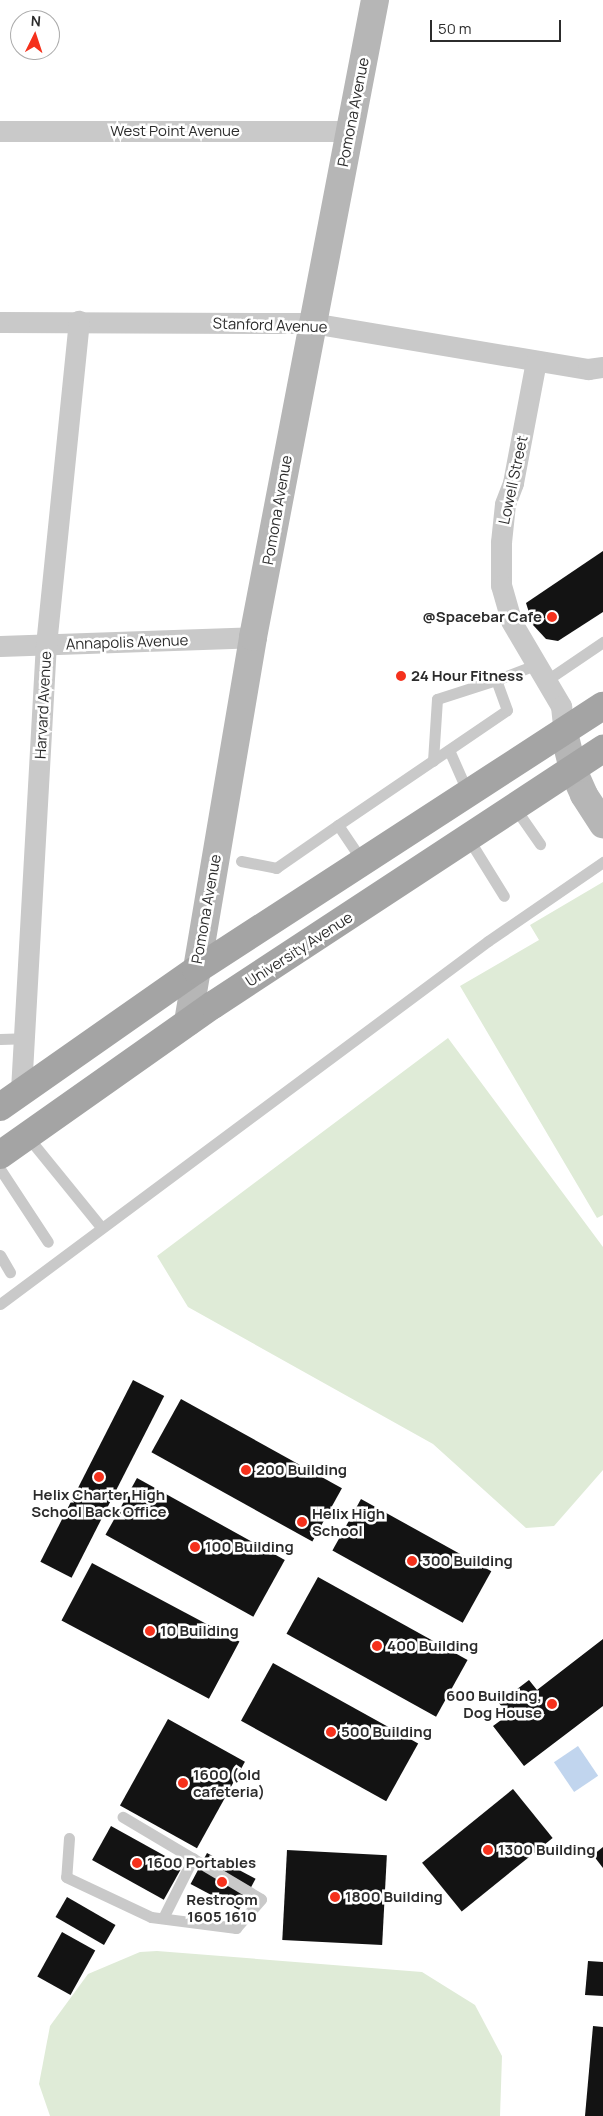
<!DOCTYPE html>
<style>
body{margin:0}
#map{position:relative;width:603px;height:2116px;overflow:hidden;background:#fff;font-family:Manrope,sans-serif}
div>[style]{position:absolute}
.green>*{inset:0;background:#dfebd7}
.water>*{inset:0;background:#c1d5ee;transform-origin:0 0}
.building>*{inset:0;background:#131313;transform-origin:0 0}
.lane>*{height:11px;margin:-5.5px;padding:0 5.5px;transform-origin:5.5px;border-radius:5.5px;background:#c9c9c9}
.street>*{height:21px;margin:-10.5px;padding:0 10.5px;transform-origin:10.5px;border-radius:10.5px;background:#c9c9c9}
.secondary>*{height:28px;margin:-14px;padding:0 14px;transform-origin:14px;border-radius:14px;background:#b6b6b6}
.primary>*{height:28px;margin:-14px;padding:0 14px;transform-origin:14px;border-radius:14px;background:#a4a4a4}
.dots>*{width:14px;height:14px;translate:-50% -50%;box-sizing:border-box;border:2px solid #fff;border-radius:50%}
span{translate:-50% -50%;white-space:nowrap;text-align:center;line-height:1.15;-webkit-text-stroke:5px #fff;paint-order:stroke}
.street-label{font-size:15px;color:#2c2c2c}
.poi-label{font-size:15px;color:#2c2c2c;font-weight:700}
.right{translate:-100% -50%;text-align:right}
.left{translate:0 -50%;text-align:left}
.north{position:absolute;left:10px;top:10px;width:50px;height:50px;box-sizing:border-box;background:#fff;border:1px solid #ababab;border-radius:50%;rotate:4deg;font-size:14px;font-weight:700;line-height:20px;text-align:center;color:#2c2c2c}
.north::after{content:'';display:block;margin:auto;width:18px;height:22px;background:#f5311c;clip-path:polygon(50% 0,100% 100%,50% 72%,0 100%)}
.scale{position:absolute;left:430px;top:20px;width:131px;height:22px;box-sizing:border-box;border:2px solid #2c2c2c;border-top:0;padding-left:6px;font-size:15px;line-height:18px;white-space:nowrap;color:#2c2c2c;-webkit-text-stroke:4px #fff;paint-order:stroke}
</style>
<div id="map">
<div class="green">
<div style="clip-path:polygon(603px 882px,603px 1215px,597px 1218px,460px 986px,539px 940px,530px 925px)"></div>
<div style="clip-path:polygon(448px 1038px,603px 1247px,603px 1470px,554px 1526px,526px 1528px,433px 1444px,188px 1307px,157px 1256px)"></div>
<div style="clip-path:polygon(157px 1951px,422px 1972px,475px 2005px,502px 2056px,500px 2116px,50px 2116px,39px 2084px,50px 2026px,88px 1974px,140px 1952px)"></div>
</div>
<div class="water">
<div style="left:578px;top:1746px;width:36px;height:29px;rotate:56deg"></div>
</div>
<div class="building">
<div style="clip-path:polygon(603px 551px,603px 612px,558px 641px,546px 639px,533px 625px,526px 603px)"></div>
<div style="left:133px;top:1380px;width:35px;height:204px;rotate:27deg"></div>
<div style="left:181px;top:1399px;width:184px;height:61px;rotate:29deg"></div>
<div style="left:137px;top:1478px;width:169px;height:65px;rotate:29deg"></div>
<div style="left:361px;top:1499px;width:149px;height:59px;rotate:29deg"></div>
<div style="left:92px;top:1563px;width:167px;height:65px;rotate:28deg"></div>
<div style="left:318px;top:1577px;width:171px;height:65px;rotate:29deg"></div>
<div style="clip-path:polygon(603px 1639px,603px 1706px,524px 1766px,493px 1726px,508px 1715px,499px 1703px,529px 1680px,537px 1690px)"></div>
<div style="left:273px;top:1663px;width:166px;height:66px;rotate:29deg"></div>
<div style="left:168px;top:1719px;width:88px;height:99px;rotate:29deg"></div>
<div style="left:513px;top:1789px;width:63px;height:117px;rotate:51deg"></div>
<div style="left:111px;top:1826px;width:82px;height:39px;rotate:29deg"></div>
<div style="clip-path:polygon(603px 1847px,603px 1868px,593px 1855px)"></div>
<div style="left:287px;top:1850px;width:100px;height:90px;rotate:3deg"></div>
<div style="left:207px;top:1853px;width:55px;height:35px;rotate:28deg"></div>
<div style="left:67px;top:1897px;width:56px;height:23px;rotate:30deg"></div>
<div style="left:62px;top:1932px;width:38px;height:51px;rotate:29deg"></div>
<div style="clip-path:polygon(588px 1961px,603px 1962px,603px 1996px,585px 1995px)"></div>
<div style="clip-path:polygon(593px 2026px,603px 2027px,603px 2116px,585px 2116px)"></div>
</div>
<div class="lane">
<div style="left:496px;top:680px;width:45px;rotate:-20.9deg"></div>
<div style="left:547px;top:680px;width:68px;rotate:-34.2deg"></div>
<div style="left:449px;top:750px;width:47px;rotate:66.2deg"></div>
<div style="left:515px;top:808px;width:44px;rotate:55.2deg"></div>
<div style="left:338px;top:825px;width:204px;rotate:-34.2deg"></div>
<div style="left:507px;top:710px;width:32px;rotate:-110deg"></div>
<div style="left:496px;top:680px;width:62px;rotate:162.1deg"></div>
<div style="left:437px;top:699px;width:62px;rotate:93.7deg"></div>
<div style="left:468px;top:838px;width:68px;rotate:58.2deg"></div>
<div style="left:241px;top:861px;width:36px;rotate:11deg"></div>
<div style="left:276px;top:868px;width:75px;rotate:-34.7deg"></div>
<div style="left:338px;top:825px;width:45px;rotate:56deg"></div>
<div style="left:0;top:1039px;width:24px;rotate:-2deg"></div>
<div style="left:27px;top:1136px;width:117px;rotate:50.9deg"></div>
<div style="left:0;top:1169px;width:87px;rotate:56.7deg"></div>
<div style="left:0;top:1255px;width:20px;rotate:60deg"></div>
<div style="left:0;top:1304px;width:608px;rotate:-36.64deg"></div>
<div style="left:488px;top:941px;width:140px;rotate:-34.5deg"></div>
<div style="left:69px;top:1838px;width:39px;rotate:94deg"></div>
<div style="left:66px;top:1877px;width:94px;rotate:25.2deg"></div>
<div style="left:151px;top:1917px;width:86px;rotate:7.4deg"></div>
<div style="left:236px;top:1928px;width:38px;rotate:-49deg"></div>
<div style="left:261px;top:1899px;width:161px;rotate:-149.3deg"></div>
<div style="left:163px;top:1918px;width:67px;rotate:-63.4deg"></div>
</div>
<div class="street">
<div style="left:0;top:131px;width:350px"></div>
<div style="left:0;top:322px;width:312px;rotate:0.2deg"></div>
<div style="left:312px;top:323px;width:280px;rotate:9.5deg"></div>
<div style="left:588px;top:369px;width:15px;rotate:-8deg"></div>
<div style="left:536px;top:361px;width:124px;rotate:100.7deg"></div>
<div style="left:513px;top:483px;width:22px;rotate:111deg"></div>
<div style="left:505px;top:504px;width:38px;rotate:96deg"></div>
<div style="left:501px;top:542px;width:43px;rotate:90deg"></div>
<div style="left:501px;top:585px;width:37px;rotate:74deg"></div>
<div style="left:511px;top:621px;width:99px;rotate:59.5deg"></div>
<div style="left:561px;top:706px;width:27px;rotate:84deg"></div>
<div style="left:0;top:646px;width:253px;rotate:-2deg"></div>
<div style="left:21px;top:1090px;width:446px;rotate:-86.8deg"></div>
<div style="left:46px;top:645px;width:326px;rotate:-84.2deg"></div>
</div>
<div class="secondary">
<div style="left:564px;top:733px;width:38px;rotate:76deg"></div>
<div style="left:573px;top:770px;width:27px;rotate:66deg"></div>
<div style="left:584px;top:795px;width:35px;rotate:57deg"></div>
<div style="left:188px;top:1022px;width:390px;rotate:-80.4deg"></div>
<div style="left:253px;top:637px;width:649px;rotate:-79.16deg"></div>
</div>
<div class="primary">
<div style="left:0;top:1107px;width:239px;rotate:-35deg"></div>
<div style="left:196px;top:970px;width:485px;rotate:-33deg"></div>
<div style="left:0;top:1155px;width:261px;rotate:-35.2deg"></div>
<div style="left:213px;top:1005px;width:467px;rotate:-33.3deg"></div>
</div>
<div class="dots">
<div style="left:552px;top:617px;background:#f5311c"></div>
<div style="left:401px;top:676px;background:#f5311c"></div>
<div style="left:246px;top:1470px;background:#f5311c"></div>
<div style="left:99px;top:1477px;background:#f5311c"></div>
<div style="left:302px;top:1522px;background:#f5311c"></div>
<div style="left:195px;top:1547px;background:#f5311c"></div>
<div style="left:412px;top:1561px;background:#f5311c"></div>
<div style="left:150px;top:1631px;background:#f5311c"></div>
<div style="left:377px;top:1646px;background:#f5311c"></div>
<div style="left:552px;top:1704px;background:#f5311c"></div>
<div style="left:331px;top:1732px;background:#f5311c"></div>
<div style="left:183px;top:1783px;background:#f5311c"></div>
<div style="left:488px;top:1850px;background:#f5311c"></div>
<div style="left:137px;top:1863px;background:#f5311c"></div>
<div style="left:222px;top:1882px;background:#f5311c"></div>
<div style="left:335px;top:1897px;background:#f5311c"></div>
</div>
<div class="street-label">
<span style="left:353px;top:112px;rotate:-79deg">Pomona Avenue</span>
<span style="left:175px;top:131px">West Point Avenue</span>
<span style="left:270px;top:325px;rotate:2deg">Stanford Avenue</span>
<span style="left:513px;top:480px;rotate:-78deg">Lowell Street</span>
<span style="left:277px;top:510px;rotate:-80deg">Pomona Avenue</span>
<span style="left:127px;top:642px;rotate:-2deg">Annapolis Avenue</span>
<span style="left:43px;top:705px;rotate:-87deg">Harvard Avenue</span>
<span style="left:206px;top:909px;rotate:-80deg">Pomona Avenue</span>
<span style="left:299px;top:949px;rotate:-33deg">University Avenue</span>
</div>
<div class="poi-label">
<span class="right" style="left:542px;top:617px">@Spacebar Cafe</span>
<span class="left" style="left:411px;top:676px">24 Hour Fitness</span>
<span class="left" style="left:256px;top:1470px">200 Building</span>
<span style="left:99px;top:1503px">Helix Charter High<br>School Back Office</span>
<span class="left" style="left:312px;top:1522px">Helix High<br>School</span>
<span class="left" style="left:205px;top:1547px">100 Building</span>
<span class="left" style="left:422px;top:1561px">300 Building</span>
<span class="left" style="left:160px;top:1631px">10 Building</span>
<span class="left" style="left:387px;top:1646px">400 Building</span>
<span class="right" style="left:542px;top:1704px">600 Building,<br>Dog House</span>
<span class="left" style="left:341px;top:1732px">500 Building</span>
<span class="left" style="left:193px;top:1783px">1600 (old<br>cafeteria)</span>
<span class="left" style="left:498px;top:1850px">1300 Building</span>
<span class="left" style="left:147px;top:1863px">1600 Portables</span>
<span class="left" style="left:345px;top:1897px">1800 Building</span>
<span style="left:222px;top:1908px">Restroom<br>1605 1610</span>
</div>
<div class="north">N</div>
<div class="scale">50 m</div>
</div>
